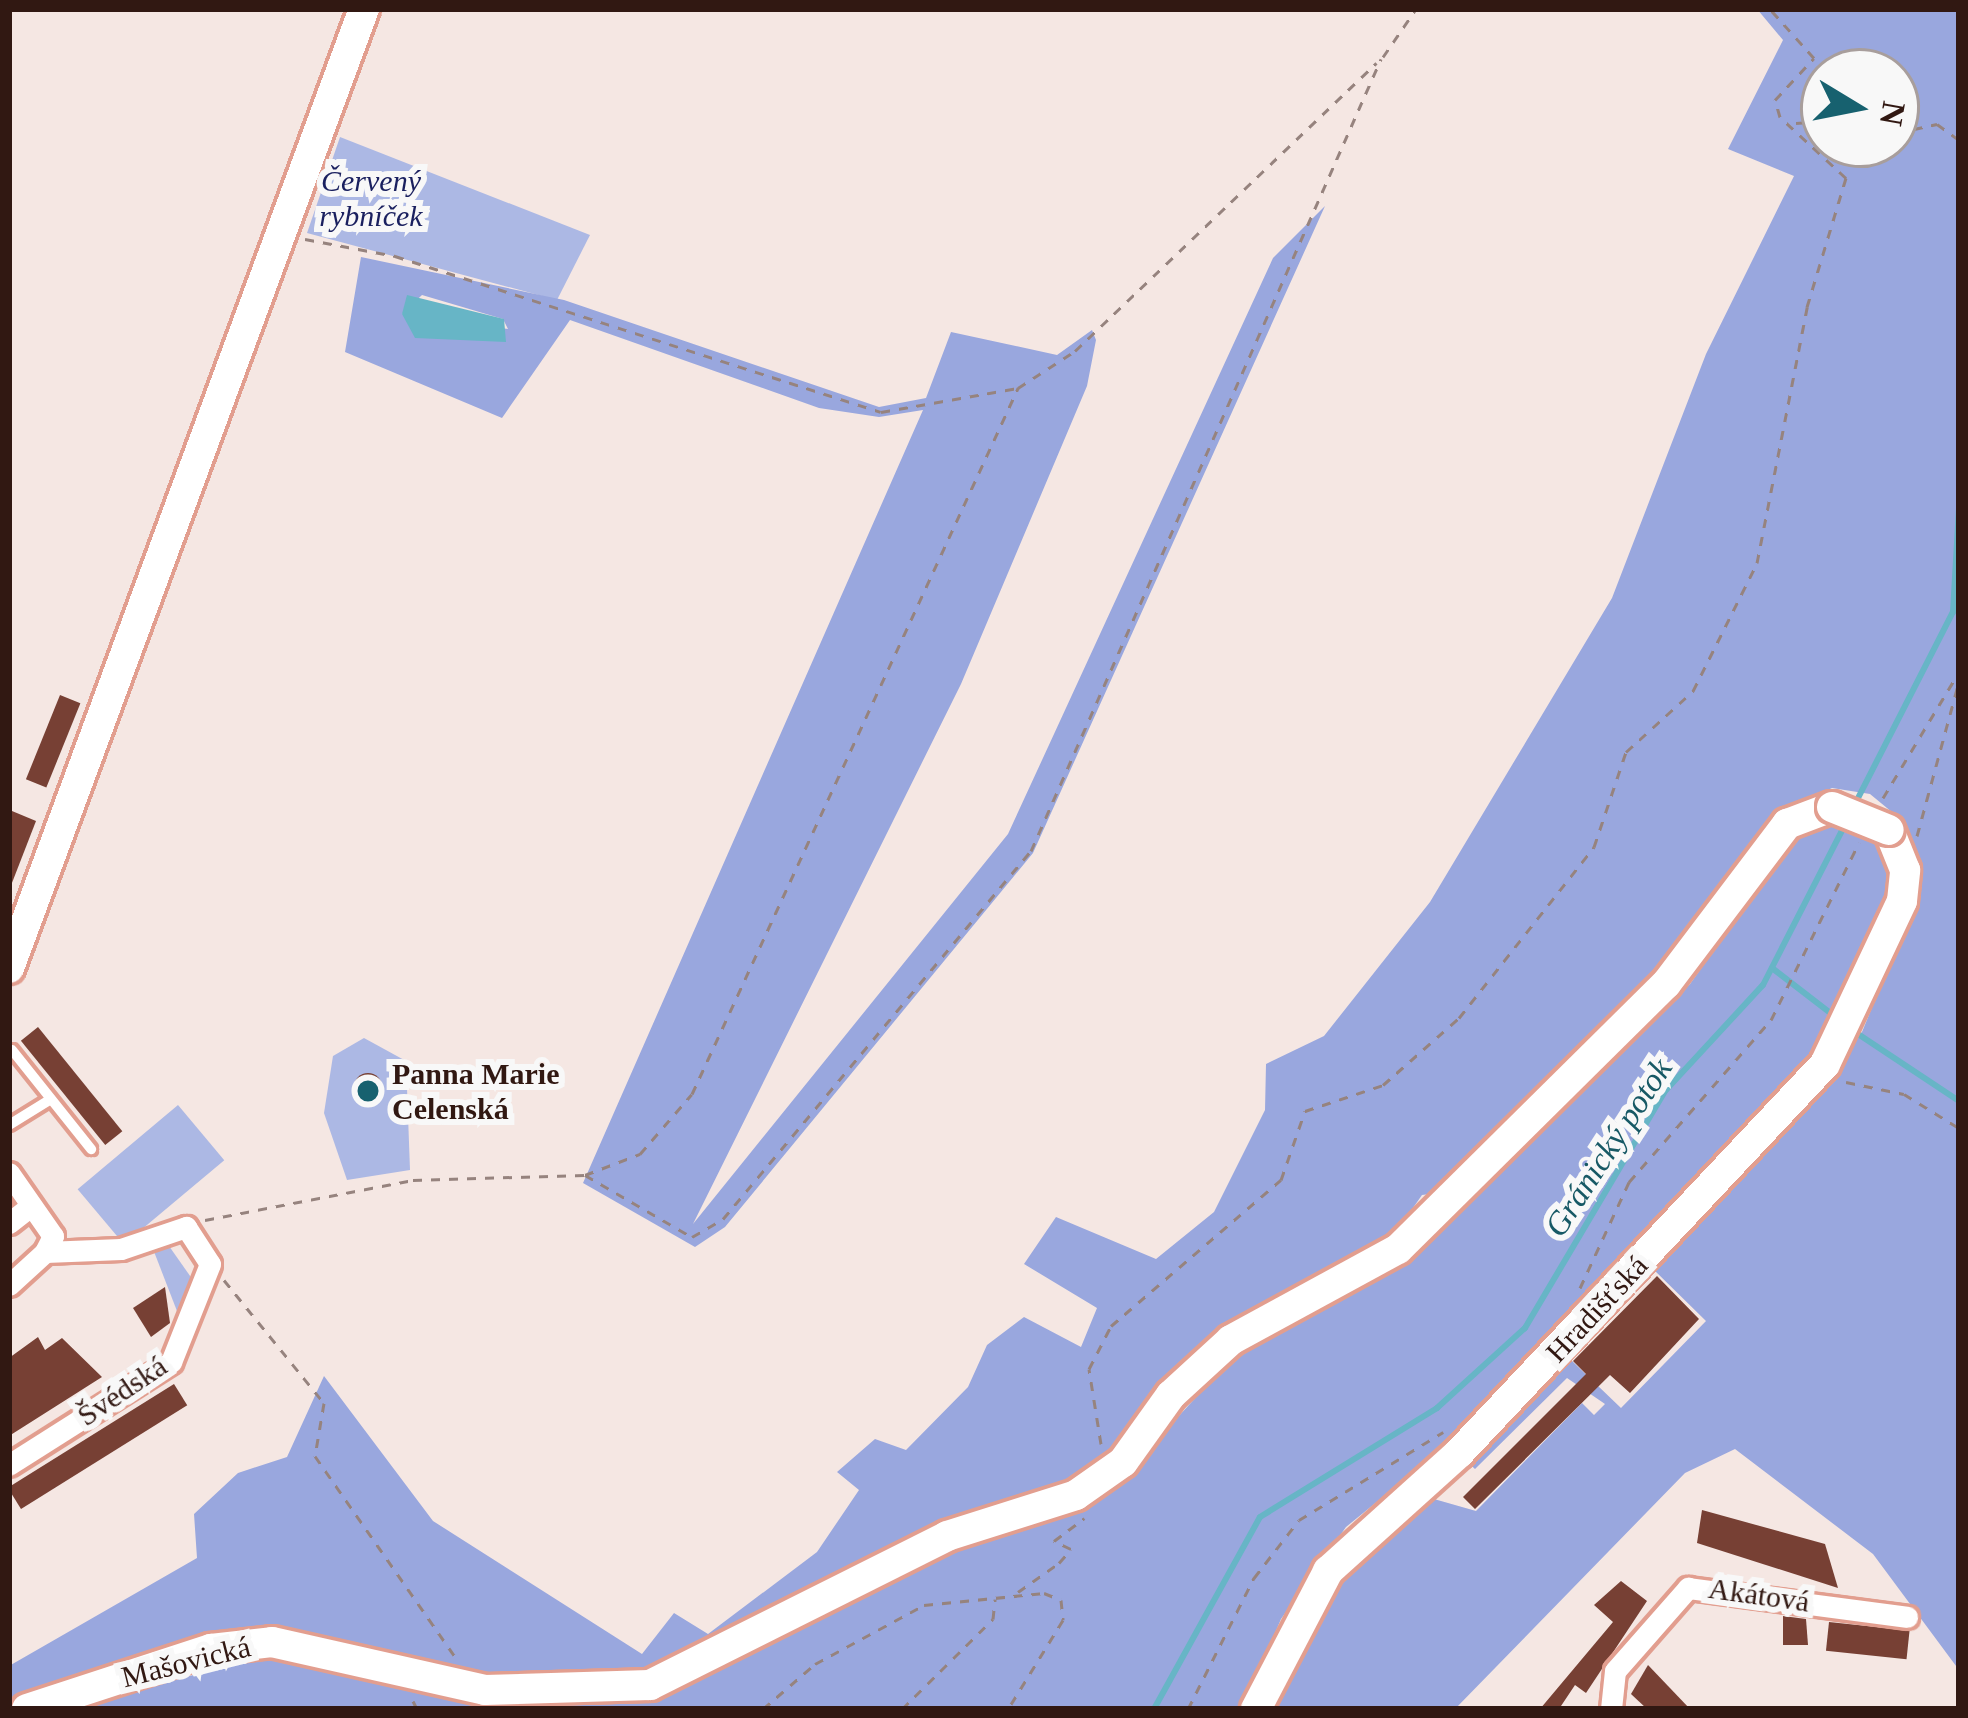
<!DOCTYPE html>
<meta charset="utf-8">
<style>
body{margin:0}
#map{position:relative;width:1968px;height:1718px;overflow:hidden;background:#f5e7e3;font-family:Georgia,serif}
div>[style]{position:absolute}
.green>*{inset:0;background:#acb8e4;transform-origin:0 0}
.forest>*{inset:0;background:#99a7de}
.water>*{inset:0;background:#67b5c6}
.stream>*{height:6px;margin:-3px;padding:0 3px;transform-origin:3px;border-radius:3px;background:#67b5c6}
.building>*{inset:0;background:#774034;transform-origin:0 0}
.round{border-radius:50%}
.path>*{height:3px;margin-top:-1.5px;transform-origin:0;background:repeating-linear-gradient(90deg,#96837e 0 9px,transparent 0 18px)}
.roads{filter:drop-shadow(3px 0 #e29e8f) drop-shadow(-3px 0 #e29e8f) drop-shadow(0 3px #e29e8f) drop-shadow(0 -3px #e29e8f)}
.lane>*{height:10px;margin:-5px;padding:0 5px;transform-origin:5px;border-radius:5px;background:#fff}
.street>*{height:21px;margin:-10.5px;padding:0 10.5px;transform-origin:10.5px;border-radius:10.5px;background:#fff}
.secondary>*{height:30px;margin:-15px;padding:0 15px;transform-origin:15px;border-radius:15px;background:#fff}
.bridges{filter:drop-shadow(3px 0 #e29e8f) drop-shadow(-3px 0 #e29e8f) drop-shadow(0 3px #e29e8f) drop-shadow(0 -3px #e29e8f)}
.secondary-bridge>*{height:30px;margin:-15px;padding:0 15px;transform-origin:15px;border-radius:15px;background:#fff}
.dots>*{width:33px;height:33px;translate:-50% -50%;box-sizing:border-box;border:6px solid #f8f8f8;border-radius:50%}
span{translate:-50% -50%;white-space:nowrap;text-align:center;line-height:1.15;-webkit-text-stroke:12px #f8f8f8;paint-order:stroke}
.park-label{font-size:30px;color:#1a205f;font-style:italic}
.poi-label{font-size:30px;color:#311812;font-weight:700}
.left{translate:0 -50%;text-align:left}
.street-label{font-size:30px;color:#311812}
.water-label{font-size:33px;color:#175965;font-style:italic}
.frame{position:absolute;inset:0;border:12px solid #311812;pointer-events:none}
.north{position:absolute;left:1800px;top:48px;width:120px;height:120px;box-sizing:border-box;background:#f8f8f8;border:3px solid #a89e9c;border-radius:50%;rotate:100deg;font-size:33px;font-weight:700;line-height:48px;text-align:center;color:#311812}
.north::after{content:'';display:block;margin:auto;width:42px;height:54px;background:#17616f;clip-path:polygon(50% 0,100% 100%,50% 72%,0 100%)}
</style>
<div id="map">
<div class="green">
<div style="clip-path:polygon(340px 137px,590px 235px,557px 300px,307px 233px)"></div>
<div style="clip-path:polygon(364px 1038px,406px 1061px,410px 1170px,347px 1180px,324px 1113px,333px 1056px)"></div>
<div style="left:178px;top:1105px;width:72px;height:131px;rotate:50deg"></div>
<div style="clip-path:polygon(169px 1246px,195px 1283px,182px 1324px,153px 1249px)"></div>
</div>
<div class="forest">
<div style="clip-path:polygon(evenodd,1757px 9px,1959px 9px,1959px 1670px,1873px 1554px,1735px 1449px,1685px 1473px,1455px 1709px,1268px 1709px,1338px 1579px,1427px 1497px,1476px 1511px,1582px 1403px,1594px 1415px,1605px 1404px,1567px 1378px,1475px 1469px,1463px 1458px,1555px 1365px,1571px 1360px,1621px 1408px,1706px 1321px,1652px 1268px,1862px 1032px,1921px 887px,1904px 822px,1870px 794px,1832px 788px,1769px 818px,1663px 970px,1438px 1193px,1422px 1195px,1394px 1235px,1218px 1333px,1088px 1473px,944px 1522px,660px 1668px,486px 1677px,271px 1629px,9px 1702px,9px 1666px,197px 1558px,194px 1514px,238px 1473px,287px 1457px,324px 1376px,433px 1521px,642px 1654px,674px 1613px,708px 1634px,817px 1552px,859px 1490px,837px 1472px,875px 1439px,906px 1450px,968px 1387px,987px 1345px,1024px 1317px,1081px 1347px,1097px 1308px,1024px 1264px,1056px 1217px,1156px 1259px,1214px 1212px,1265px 1110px,1266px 1064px,1324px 1036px,1430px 902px,1612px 598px,1706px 354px,1794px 176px,1728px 149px,1783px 40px,1757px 9px,1824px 72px,1896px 72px,1896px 144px,1824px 144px,1824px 72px)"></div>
<div style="clip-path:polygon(evenodd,1325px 206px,1033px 853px,725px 1227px,695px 1247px,583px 1183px,923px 410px,879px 417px,819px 408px,570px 320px,502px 418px,345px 352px,361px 257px,564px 300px,879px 407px,926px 398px,951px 332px,1057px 355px,1092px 330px,1096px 340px,1087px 386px,961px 684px,693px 1224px,1008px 834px,1273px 258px,1325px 206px,422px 295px,503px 319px,508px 329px,402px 314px,422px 295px)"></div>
<div style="clip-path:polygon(1831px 820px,1879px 839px,1892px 884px,1867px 971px,1806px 1067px,1469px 1427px,1346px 1527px,1281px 1619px,1243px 1709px,66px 1709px,272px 1654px,484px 1702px,651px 1701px,898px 1573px,1110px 1491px,1232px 1358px,1414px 1254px,1690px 984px,1796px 834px)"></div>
</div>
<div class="water">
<div style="clip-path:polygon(407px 295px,504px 319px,506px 342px,415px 338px,402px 314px)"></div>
</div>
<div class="stream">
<div style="left:1855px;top:804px;width:216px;rotate:-63deg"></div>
<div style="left:1953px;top:612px;width:104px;rotate:-86.7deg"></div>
<div style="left:1772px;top:968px;width:82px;rotate:37.6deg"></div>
<div style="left:1852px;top:1030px;width:128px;rotate:33.6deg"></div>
<div style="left:1154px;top:1709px;width:219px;rotate:-61.1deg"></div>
<div style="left:1260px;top:1517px;width:208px;rotate:-31.6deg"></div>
<div style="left:1437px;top:1408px;width:119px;rotate:-42.3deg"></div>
<div style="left:1525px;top:1328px;width:277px;rotate:-59.4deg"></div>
<div style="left:1666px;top:1090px;width:143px;rotate:-47.3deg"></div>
<div style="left:1763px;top:985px;width:184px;rotate:-62.9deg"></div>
</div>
<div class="building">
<div style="left:60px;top:695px;width:22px;height:91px;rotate:22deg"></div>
<div style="clip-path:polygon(12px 811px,36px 821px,10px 888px,9px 820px)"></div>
<div style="left:38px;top:1027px;width:134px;height:22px;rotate:51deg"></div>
<div class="round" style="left:354px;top:1073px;width:28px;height:28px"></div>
<div style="clip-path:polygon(1657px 1276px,1699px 1319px,1630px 1393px,1610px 1375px,1475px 1509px,1463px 1497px,1586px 1374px,1573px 1361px)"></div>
<div style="clip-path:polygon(165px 1287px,170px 1323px,151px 1337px,133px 1308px)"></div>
<div style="clip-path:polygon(38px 1337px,45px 1350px,62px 1338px,102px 1377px,9px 1436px,9px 1358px)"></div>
<div style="left:174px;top:1384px;width:25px;height:196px;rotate:58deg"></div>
<div style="clip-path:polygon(1702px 1510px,1825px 1544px,1838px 1588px,1697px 1543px)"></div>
<div style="clip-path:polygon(1621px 1581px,1647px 1601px,1586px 1693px,1575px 1685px,1559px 1709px,1540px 1709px,1613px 1622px,1594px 1605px)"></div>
<div style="clip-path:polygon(1783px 1616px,1806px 1619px,1808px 1645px,1783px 1645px)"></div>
<div style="left:1829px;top:1622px;width:81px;height:29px;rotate:6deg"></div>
<div style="clip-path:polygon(1648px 1665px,1690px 1709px,1647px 1709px,1631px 1694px)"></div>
</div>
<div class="path">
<div style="left:1383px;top:57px;width:58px;rotate:-55.5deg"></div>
<div style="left:1796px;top:123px;width:28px;rotate:-4deg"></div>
<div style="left:1896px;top:133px;width:42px;rotate:-12.4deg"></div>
<div style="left:1937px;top:124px;width:27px;rotate:36deg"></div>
<div style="left:305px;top:239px;width:92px;rotate:10.7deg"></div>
<div style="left:395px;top:256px;width:510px;rotate:17.8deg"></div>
<div style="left:881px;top:412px;width:139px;rotate:-9.9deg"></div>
<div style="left:1018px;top:388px;width:68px;rotate:-33deg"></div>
<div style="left:1075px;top:351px;width:417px;rotate:-43.7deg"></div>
<div style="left:1883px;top:798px;width:147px;rotate:-58.9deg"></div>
<div style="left:1917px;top:836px;width:161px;rotate:-74.8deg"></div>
<div style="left:1846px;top:1082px;width:59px;rotate:11.7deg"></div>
<div style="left:1904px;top:1094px;width:65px;rotate:31.7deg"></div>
<div style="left:585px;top:1175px;width:124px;rotate:30.1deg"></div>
<div style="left:692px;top:1237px;width:36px;rotate:-30deg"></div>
<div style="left:723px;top:1219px;width:480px;rotate:-50.1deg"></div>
<div style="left:1031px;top:851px;width:866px;rotate:-66.16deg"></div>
<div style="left:205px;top:1220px;width:212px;rotate:-10.9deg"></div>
<div style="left:413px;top:1180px;width:172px;rotate:-1.7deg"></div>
<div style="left:585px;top:1175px;width:59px;rotate:-20.9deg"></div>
<div style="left:640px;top:1154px;width:79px;rotate:-49.1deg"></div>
<div style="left:692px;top:1094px;width:778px;rotate:-65.21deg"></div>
<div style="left:224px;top:1280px;width:159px;rotate:50.9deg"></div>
<div style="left:324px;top:1403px;width:54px;rotate:99.6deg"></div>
<div style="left:315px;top:1456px;width:245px;rotate:55.1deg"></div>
<div style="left:1580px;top:1288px;width:117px;rotate:-65.2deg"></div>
<div style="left:1629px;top:1182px;width:215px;rotate:-48.8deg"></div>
<div style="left:1771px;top:1020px;width:198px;rotate:-63.6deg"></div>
<div style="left:1101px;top:1444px;width:76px;rotate:-99.1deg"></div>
<div style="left:1089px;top:1369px;width:48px;rotate:-62.9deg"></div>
<div style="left:1111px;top:1326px;width:224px;rotate:-40.7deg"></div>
<div style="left:1281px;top:1180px;width:73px;rotate:-70.8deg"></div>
<div style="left:1305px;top:1111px;width:82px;rotate:-18.4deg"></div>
<div style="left:1383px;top:1085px;width:101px;rotate:-41.4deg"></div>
<div style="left:1459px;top:1018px;width:218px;rotate:-51.7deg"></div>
<div style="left:1594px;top:847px;width:100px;rotate:-71.4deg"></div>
<div style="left:1626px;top:752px;width:91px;rotate:-42.3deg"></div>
<div style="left:1693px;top:691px;width:143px;rotate:-63.4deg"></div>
<div style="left:1757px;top:563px;width:261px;rotate:-78.9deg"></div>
<div style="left:1807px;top:307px;width:135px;rotate:-73.2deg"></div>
<div style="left:1846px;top:178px;width:90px;rotate:-137.3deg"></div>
<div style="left:1780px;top:117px;width:18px;rotate:-106deg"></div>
<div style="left:1775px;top:100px;width:57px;rotate:-47.1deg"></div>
<div style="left:1814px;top:58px;width:66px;rotate:-131.9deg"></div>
<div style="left:1018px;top:1592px;width:50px;rotate:-35.3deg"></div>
<div style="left:1059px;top:1563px;width:18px;rotate:-49deg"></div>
<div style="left:1071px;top:1549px;width:19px;rotate:-155deg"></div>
<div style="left:1054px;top:1541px;width:38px;rotate:-37deg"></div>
<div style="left:413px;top:1701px;width:9px;rotate:63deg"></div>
<div style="left:763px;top:1709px;width:69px;rotate:-40.9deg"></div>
<div style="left:815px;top:1664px;width:124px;rotate:-28.4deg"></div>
<div style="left:924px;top:1605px;width:121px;rotate:-5.7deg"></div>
<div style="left:1044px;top:1593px;width:18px;rotate:22deg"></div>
<div style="left:1061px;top:1600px;width:20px;rotate:84deg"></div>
<div style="left:1063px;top:1620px;width:105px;rotate:121.7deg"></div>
<div style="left:902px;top:1709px;width:128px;rotate:-44.7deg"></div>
<div style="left:993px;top:1619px;width:20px;rotate:-84deg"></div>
<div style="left:1188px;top:1709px;width:147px;rotate:-63.3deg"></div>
<div style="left:1254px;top:1578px;width:73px;rotate:-52.2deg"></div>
<div style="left:1299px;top:1520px;width:169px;rotate:-31.4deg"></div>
</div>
<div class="roads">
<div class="lane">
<div style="left:12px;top:1050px;width:127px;rotate:51.4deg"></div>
<div style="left:9px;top:1125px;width:49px;rotate:-31.8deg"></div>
</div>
<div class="street">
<div style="left:9px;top:1173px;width:77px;rotate:55.1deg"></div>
<div style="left:53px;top:1236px;width:18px;rotate:117deg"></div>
<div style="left:9px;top:1223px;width:28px;rotate:-38deg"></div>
<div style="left:9px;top:1285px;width:49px;rotate:-42.5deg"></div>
<div style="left:45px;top:1252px;width:76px;rotate:-2.3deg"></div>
<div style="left:121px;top:1249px;width:69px;rotate:-18.7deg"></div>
<div style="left:186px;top:1227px;width:44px;rotate:57deg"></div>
<div style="left:210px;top:1264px;width:105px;rotate:111.7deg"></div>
<div style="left:171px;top:1362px;width:192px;rotate:147.6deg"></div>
<div style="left:1611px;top:1709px;width:38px;rotate:-84deg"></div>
<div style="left:1615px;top:1671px;width:111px;rotate:-48.7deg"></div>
<div style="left:1688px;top:1588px;width:221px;rotate:7.5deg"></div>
</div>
<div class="secondary">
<div style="left:9px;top:968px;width:1023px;rotate:-69.69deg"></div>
<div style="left:27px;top:1709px;width:194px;rotate:-18.1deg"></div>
<div style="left:211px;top:1649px;width:61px;rotate:-6.5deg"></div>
<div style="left:272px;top:1642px;width:218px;rotate:12.7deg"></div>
<div style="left:485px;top:1690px;width:165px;rotate:-1.7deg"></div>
<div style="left:650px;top:1685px;width:332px;rotate:-26.6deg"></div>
<div style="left:947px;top:1536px;width:135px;rotate:-17.6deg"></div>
<div style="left:1076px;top:1495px;width:57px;rotate:-35.1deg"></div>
<div style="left:1123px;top:1462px;width:82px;rotate:-54.4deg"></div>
<div style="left:1171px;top:1395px;width:81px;rotate:-42.5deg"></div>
<div style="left:1231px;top:1340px;width:190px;rotate:-28.6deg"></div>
<div style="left:1398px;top:1249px;width:377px;rotate:-44.7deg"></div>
<div style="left:1666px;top:984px;width:201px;rotate:-52.9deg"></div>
<div style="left:1787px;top:824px;width:48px;rotate:-20.7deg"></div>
<div style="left:1256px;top:1709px;width:156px;rotate:-62.4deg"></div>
<div style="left:1328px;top:1571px;width:176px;rotate:-42deg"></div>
<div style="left:1459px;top:1453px;width:534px;rotate:-46.74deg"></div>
<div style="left:1825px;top:1064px;width:180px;rotate:-64.7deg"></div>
<div style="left:1902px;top:901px;width:31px;rotate:-84deg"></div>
<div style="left:1905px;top:870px;width:43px;rotate:-111.8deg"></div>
</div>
</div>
<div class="bridges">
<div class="secondary-bridge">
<div style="left:1832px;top:807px;width:61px;rotate:22deg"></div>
</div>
</div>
<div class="dots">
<div style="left:368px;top:1091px;background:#17616f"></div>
</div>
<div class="park-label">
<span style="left:371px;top:198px">Červený<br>rybníček</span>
</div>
<div class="poi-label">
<span class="left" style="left:392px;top:1091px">Panna Marie<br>Celenská</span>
</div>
<div class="street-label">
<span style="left:1597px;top:1309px;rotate:-47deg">Hradišťská</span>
<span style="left:122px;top:1391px;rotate:-34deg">Švédská</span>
<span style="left:1759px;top:1595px;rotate:8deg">Akátová</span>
<span style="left:186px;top:1662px;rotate:-14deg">Mašovická</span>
</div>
<div class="water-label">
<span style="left:1609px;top:1148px;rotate:-57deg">Gránický potok</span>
</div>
<div class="frame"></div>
<div class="north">N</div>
</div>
